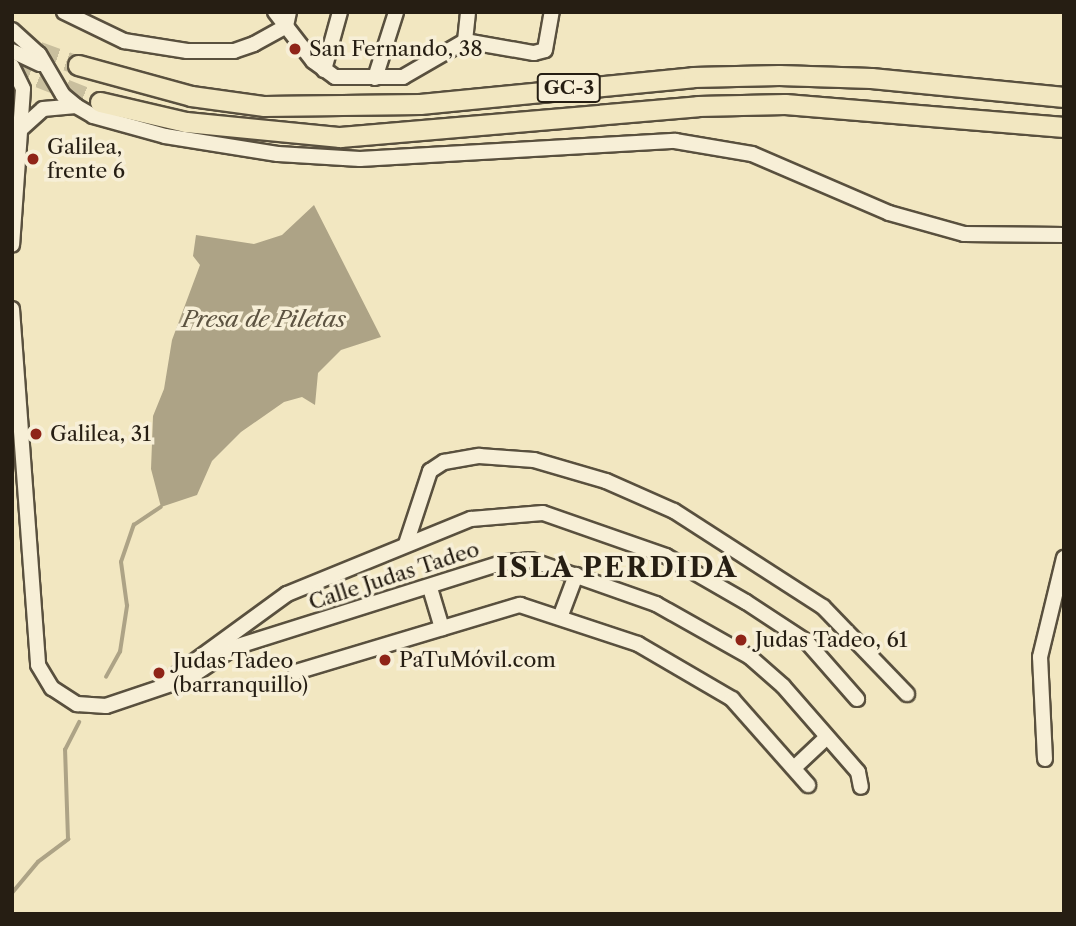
<!DOCTYPE html>
<meta charset="utf-8">
<style>
body{margin:0}
#map{position:relative;width:1076px;height:926px;overflow:hidden;background:#f2e7c1;font-family:"Libre Caslon Text",serif}
div>[style]{position:absolute}
.water>*{inset:0;background:#ada386}
.stream>*{height:3.5px;margin:-1.75px;padding:0 1.75px;transform-origin:1.75px;border-radius:1.75px;background:#ada386}
.highway-tunnel>*{height:19px;margin-top:-9.5px;transform-origin:0;background:repeating-linear-gradient(90deg,#c9bf9e 0 19px,transparent 0 29px)}
.roads{filter:drop-shadow(2px 0 #59503e) drop-shadow(-2px 0 #59503e) drop-shadow(0 2px #59503e) drop-shadow(0 -2px #59503e)}
.minor>*{height:14px;margin:-7px;padding:0 7px;transform-origin:7px;border-radius:7px;background:#f7efd7}
.highway>*{height:19px;margin:-9.5px;padding:0 9.5px;transform-origin:9.5px;border-radius:9.5px;background:#f2e7c1}
.dots>*{width:19px;height:19px;translate:-50% -50%;box-sizing:border-box;border:4px solid #f7efd7;border-radius:50%}
span{translate:-50% -50%;white-space:nowrap;text-align:center;line-height:1.15;-webkit-text-stroke:7px #f7efd7;paint-order:stroke}
.shield-label span{padding:2px 5px;background:#f7efd7;border:2px solid;border-radius:5px;-webkit-text-stroke-width:0}
.shield-label{font-size:19px;color:#261e13;font-weight:700}
.poi-label{font-size:21px;color:#261e13}
.left{translate:0 -50%;text-align:left}
.street-label{font-size:21px;color:#261e13}
.water-label{font-size:23px;color:#5c5341;font-style:italic}
.district-label{font-size:28px;color:#261e13;font-weight:700;letter-spacing:2px}
.frame{position:absolute;inset:0;border:14px solid #261e13;pointer-events:none}
</style>
<div id="map">
<div class="water">
<div style="clip-path:polygon(314px 205px,381px 337px,341px 350px,318px 373px,315px 405px,302px 397px,284px 402px,241px 432px,212px 461px,197px 495px,161px 507px,151px 469px,153px 416px,164px 389px,172px 340px,200px 265px,193px 256px,196px 235px,254px 244px,282px 235px)"></div>
</div>
<div class="stream">
<div style="left:106px;top:677px;width:29px;rotate:-61deg"></div>
<div style="left:120px;top:652px;width:47px;rotate:-81.3deg"></div>
<div style="left:127px;top:606px;width:44px;rotate:-97.8deg"></div>
<div style="left:121px;top:562px;width:39px;rotate:-71deg"></div>
<div style="left:134px;top:525px;width:32px;rotate:-34deg"></div>
<div style="left:12px;top:893px;width:40px;rotate:-50deg"></div>
<div style="left:38px;top:862px;width:38px;rotate:-37deg"></div>
<div style="left:68px;top:839px;width:89px;rotate:-91.9deg"></div>
<div style="left:65px;top:750px;width:31px;rotate:-63deg"></div>
</div>
<div class="highway-tunnel">
<div style="left:12px;top:41px;width:70px;rotate:20deg"></div>
<div style="left:12px;top:67px;width:95px;rotate:21.7deg"></div>
</div>
<div class="roads">
<div class="minor">
<div style="left:64px;top:12px;width:67px;rotate:25.8deg"></div>
<div style="left:124px;top:41px;width:64px;rotate:9deg"></div>
<div style="left:187px;top:51px;width:47px"></div>
<div style="left:234px;top:51px;width:21px;rotate:-19deg"></div>
<div style="left:254px;top:44px;width:37px;rotate:-29deg"></div>
<div style="left:286px;top:26px;width:14px;rotate:-78deg"></div>
<div style="left:275px;top:12px;width:62px;rotate:52.2deg"></div>
<div style="left:313px;top:61px;width:27px;rotate:36deg"></div>
<div style="left:335px;top:77px;width:68px"></div>
<div style="left:403px;top:77px;width:72px;rotate:-30.1deg"></div>
<div style="left:12px;top:30px;width:36px;rotate:42deg"></div>
<div style="left:39px;top:54px;width:48px;rotate:59.7deg"></div>
<div style="left:63px;top:95px;width:17px;rotate:40deg"></div>
<div style="left:76px;top:106px;width:20px;rotate:30deg"></div>
<div style="left:93px;top:116px;width:75px;rotate:15.5deg"></div>
<div style="left:165px;top:136px;width:114px;rotate:9.1deg"></div>
<div style="left:278px;top:154px;width:82px;rotate:3.5deg"></div>
<div style="left:360px;top:159px;width:316px;rotate:-3.3deg"></div>
<div style="left:675px;top:141px;width:78px;rotate:9.6deg"></div>
<div style="left:752px;top:154px;width:149px;rotate:23.3deg"></div>
<div style="left:889px;top:213px;width:78px;rotate:15.6deg"></div>
<div style="left:964px;top:234px;width:100px;rotate:0.6deg"></div>
<div style="left:465px;top:41px;width:70px;rotate:9.9deg"></div>
<div style="left:534px;top:53px;width:11px;rotate:-15deg"></div>
<div style="left:545px;top:50px;width:39px;rotate:-80deg"></div>
<div style="left:465px;top:41px;width:29px;rotate:-84deg"></div>
<div style="left:12px;top:51px;width:31px;rotate:25deg"></div>
<div style="left:12px;top:66px;width:25px;rotate:64deg"></div>
<div style="left:23px;top:89px;width:156px;rotate:94deg"></div>
<div style="left:324px;top:70px;width:60px;rotate:-74.6deg"></div>
<div style="left:375px;top:78px;width:69px;rotate:-72.3deg"></div>
<div style="left:22px;top:128px;width:28px;rotate:-42deg"></div>
<div style="left:43px;top:109px;width:33px;rotate:-5deg"></div>
<div style="left:12px;top:309px;width:357px;rotate:85.8deg"></div>
<div style="left:38px;top:665px;width:27px;rotate:59deg"></div>
<div style="left:52px;top:688px;width:30px;rotate:33deg"></div>
<div style="left:77px;top:704px;width:29px;rotate:4deg"></div>
<div style="left:106px;top:706px;width:88px;rotate:-18.6deg"></div>
<div style="left:189px;top:678px;width:55px;rotate:-34deg"></div>
<div style="left:235px;top:647px;width:283px;rotate:-17.5deg"></div>
<div style="left:505px;top:562px;width:26px;rotate:-4deg"></div>
<div style="left:531px;top:560px;width:133px;rotate:19.4deg"></div>
<div style="left:656px;top:604px;width:108px;rotate:29.4deg"></div>
<div style="left:750px;top:657px;width:44px;rotate:41.3deg"></div>
<div style="left:783px;top:686px;width:114px;rotate:48.9deg"></div>
<div style="left:858px;top:772px;width:15px;rotate:79deg"></div>
<div style="left:406px;top:544px;width:77px;rotate:-71.8deg"></div>
<div style="left:430px;top:471px;width:17px;rotate:-33deg"></div>
<div style="left:444px;top:462px;width:36px;rotate:-10deg"></div>
<div style="left:479px;top:456px;width:55px;rotate:4.2deg"></div>
<div style="left:534px;top:460px;width:75px;rotate:16.3deg"></div>
<div style="left:606px;top:481px;width:74px;rotate:23.8deg"></div>
<div style="left:674px;top:511px;width:177px;rotate:32.8deg"></div>
<div style="left:823px;top:607px;width:121px;rotate:46deg"></div>
<div style="left:430px;top:588px;width:42px;rotate:73.3deg"></div>
<div style="left:561px;top:615px;width:43px;rotate:-69.4deg"></div>
<div style="left:296px;top:672px;width:234px;rotate:-16.7deg"></div>
<div style="left:520px;top:605px;width:124px;rotate:18.3deg"></div>
<div style="left:638px;top:644px;width:109px;rotate:30.3deg"></div>
<div style="left:732px;top:699px;width:115px;rotate:48.5deg"></div>
<div style="left:169px;top:680px;width:146px;rotate:-36.1deg"></div>
<div style="left:287px;top:594px;width:199px;rotate:-22.2deg"></div>
<div style="left:471px;top:519px;width:72px;rotate:-4.8deg"></div>
<div style="left:543px;top:513px;width:130px;rotate:19.3deg"></div>
<div style="left:666px;top:556px;width:92px;rotate:29.9deg"></div>
<div style="left:746px;top:602px;width:73px;rotate:33.3deg"></div>
<div style="left:807px;top:642px;width:76px;rotate:48.7deg"></div>
<div style="left:1045px;top:759px;width:102px;rotate:-92.8deg"></div>
<div style="left:1040px;top:657px;width:102px;rotate:-76.4deg"></div>
<div style="left:794px;top:768px;width:45px;rotate:-43.2deg"></div>
</div>
<div class="highway">
<div style="left:78px;top:65px;width:117px;rotate:15.3deg"></div>
<div style="left:191px;top:96px;width:74px;rotate:7.8deg"></div>
<div style="left:264px;top:106px;width:156px;rotate:-0.7deg"></div>
<div style="left:420px;top:104px;width:274px;rotate:-5.6deg"></div>
<div style="left:693px;top:77px;width:86px;rotate:-1.3deg"></div>
<div style="left:779px;top:75px;width:92px;rotate:1.9deg"></div>
<div style="left:871px;top:78px;width:194px;rotate:5.6deg"></div>
<div style="left:100px;top:102px;width:88px;rotate:13.1deg"></div>
<div style="left:186px;top:122px;width:155px;rotate:5.6deg"></div>
<div style="left:340px;top:137px;width:359px;rotate:-4.9deg"></div>
<div style="left:698px;top:106px;width:87px;rotate:-1.3deg"></div>
<div style="left:785px;top:104px;width:280px;rotate:4.7deg"></div>
</div>
</div>
<div class="dots">
<div style="left:295px;top:49px;background:#8f2418"></div>
<div style="left:33px;top:159px;background:#8f2418"></div>
<div style="left:36px;top:434px;background:#8f2418"></div>
<div style="left:741px;top:640px;background:#8f2418"></div>
<div style="left:385px;top:660px;background:#8f2418"></div>
<div style="left:159px;top:673px;background:#8f2418"></div>
</div>
<div class="shield-label">
<span style="left:569px;top:88px">GC-3</span>
</div>
<div class="poi-label">
<span class="left" style="left:309px;top:49px">San Fernando, 38</span>
<span class="left" style="left:47px;top:159px">Galilea,<br>frente 6</span>
<span class="left" style="left:50px;top:434px">Galilea, 31</span>
<span class="left" style="left:755px;top:640px">Judas Tadeo, 61</span>
<span class="left" style="left:399px;top:660px">PaTuMóvil.com</span>
<span class="left" style="left:173px;top:673px">Judas Tadeo<br>(barranquillo)</span>
</div>
<div class="street-label">
<span style="left:394px;top:576px;rotate:-18deg">Calle Judas Tadeo</span>
</div>
<div class="water-label">
<span style="left:264px;top:319px">Presa de Piletas</span>
</div>
<div class="district-label">
<span style="left:617px;top:567px">ISLA PERDIDA</span>
</div>
<div class="frame"></div>
</div>
